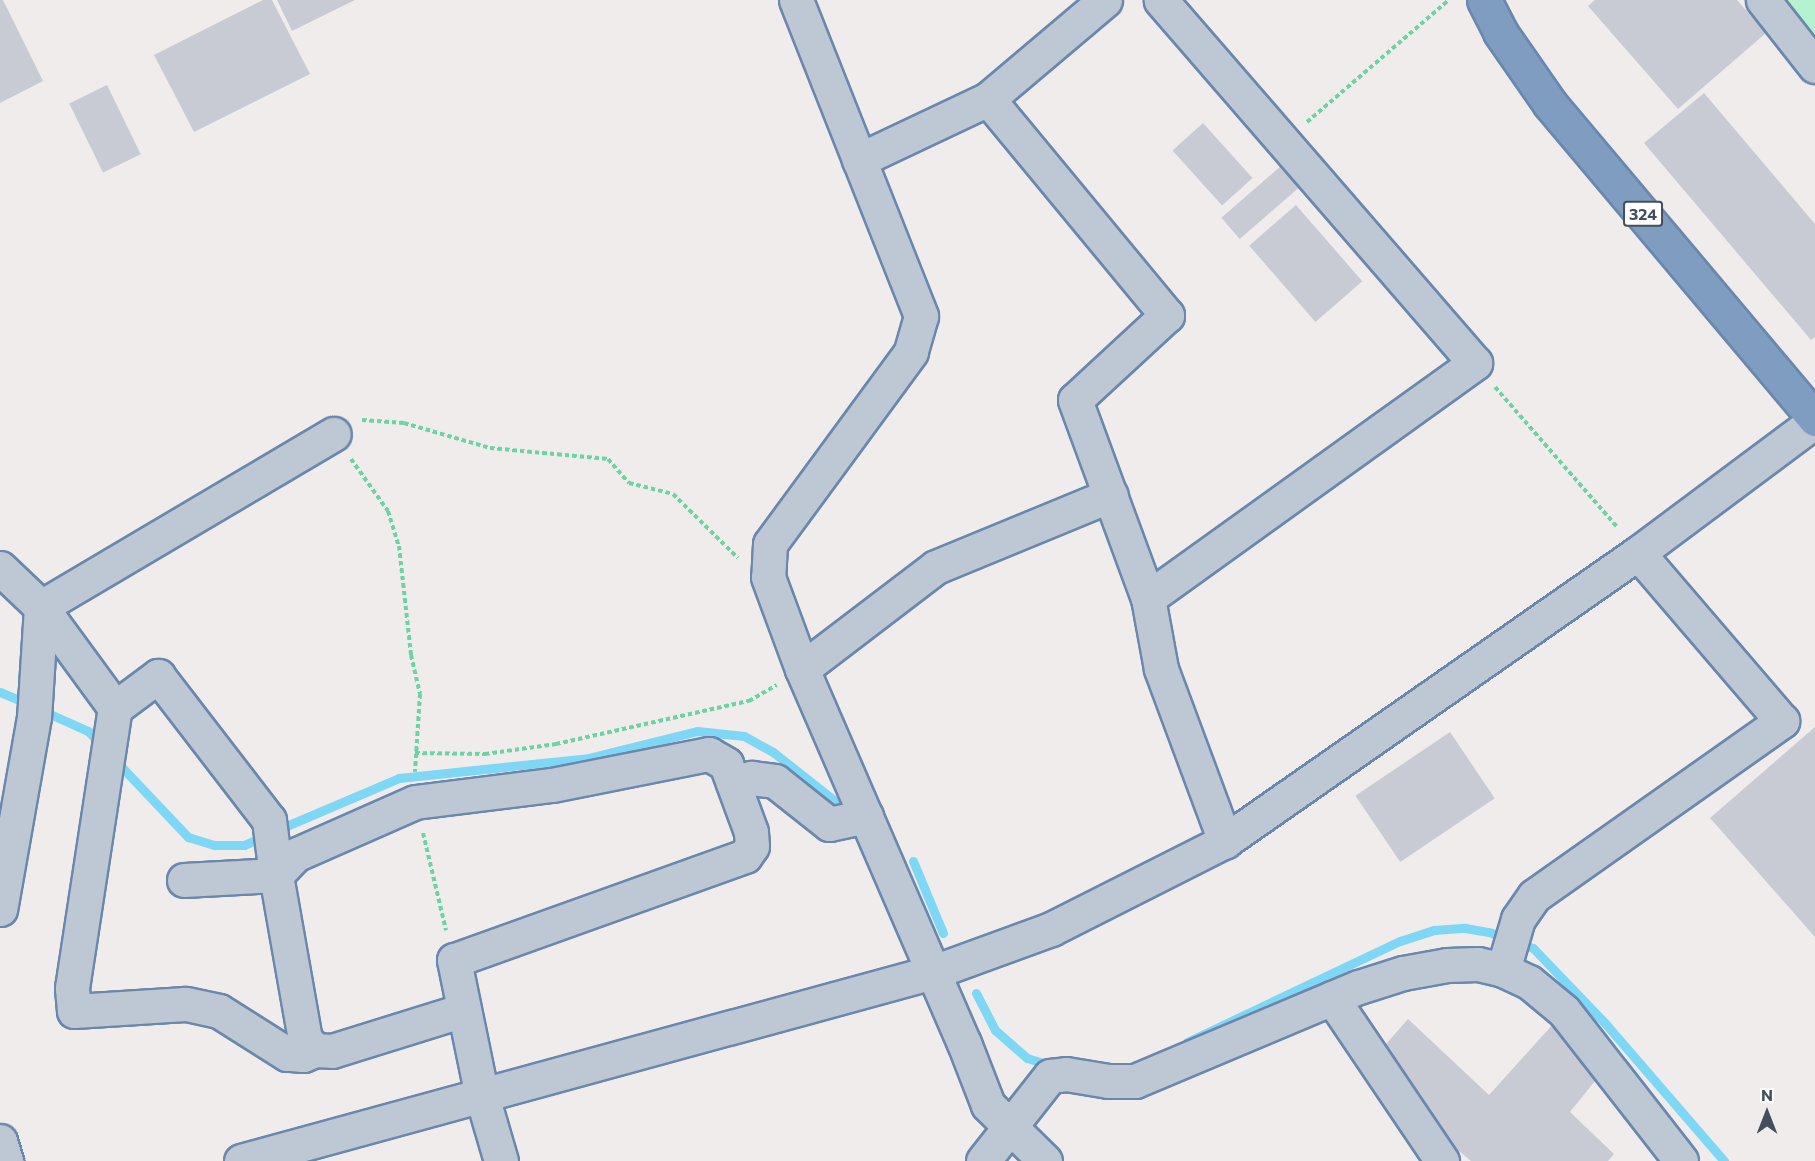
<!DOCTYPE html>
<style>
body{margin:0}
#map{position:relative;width:1815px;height:1161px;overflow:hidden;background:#f0ecec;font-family:Commissioner,sans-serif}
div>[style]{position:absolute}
.green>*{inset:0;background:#b5f3d0}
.stream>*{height:9px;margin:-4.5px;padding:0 4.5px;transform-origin:4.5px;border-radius:4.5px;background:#7ed7f4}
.building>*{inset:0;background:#c8cbd3;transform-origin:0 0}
.path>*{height:4px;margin-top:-2px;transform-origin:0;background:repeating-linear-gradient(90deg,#6bd4a4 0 4.5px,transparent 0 7.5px)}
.roads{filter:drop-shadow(2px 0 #6a87ad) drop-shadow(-2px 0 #6a87ad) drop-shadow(0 2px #6a87ad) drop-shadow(0 -2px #6a87ad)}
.minor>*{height:33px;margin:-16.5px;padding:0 16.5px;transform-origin:16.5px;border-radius:16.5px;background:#bec8d4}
.highway>*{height:33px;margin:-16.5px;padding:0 16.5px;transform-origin:16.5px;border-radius:16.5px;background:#7f9cc1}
span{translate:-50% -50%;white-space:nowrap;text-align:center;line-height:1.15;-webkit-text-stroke:4.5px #fff;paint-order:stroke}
.shield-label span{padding:2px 4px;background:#fff;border:2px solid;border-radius:4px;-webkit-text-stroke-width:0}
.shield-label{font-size:16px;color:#434f5c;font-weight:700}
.north{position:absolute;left:1737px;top:1083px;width:60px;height:60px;-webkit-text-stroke:4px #fff;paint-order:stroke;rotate:0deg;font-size:16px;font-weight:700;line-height:24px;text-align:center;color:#434f5c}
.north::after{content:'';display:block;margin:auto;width:21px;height:27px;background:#434f5c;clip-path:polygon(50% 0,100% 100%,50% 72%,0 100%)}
</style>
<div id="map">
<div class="green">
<div style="clip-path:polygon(1786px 0,1815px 0,1815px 40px)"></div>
</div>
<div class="stream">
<div style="left:0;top:692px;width:30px;rotate:23deg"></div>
<div style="left:41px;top:710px;width:51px;rotate:24.1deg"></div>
<div style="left:88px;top:731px;width:18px;rotate:45deg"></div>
<div style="left:114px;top:759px;width:108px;rotate:46.5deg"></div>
<div style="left:188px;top:837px;width:28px;rotate:17deg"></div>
<div style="left:215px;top:845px;width:29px"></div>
<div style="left:244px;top:845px;width:23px;rotate:-23deg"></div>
<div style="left:277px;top:830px;width:133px;rotate:-23.1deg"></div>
<div style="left:399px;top:778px;width:190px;rotate:-6deg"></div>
<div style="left:588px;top:758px;width:112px;rotate:-13.9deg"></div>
<div style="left:697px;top:731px;width:47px;rotate:6.1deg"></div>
<div style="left:744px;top:736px;width:33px;rotate:29deg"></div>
<div style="left:773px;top:752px;width:90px;rotate:38.3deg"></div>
<div style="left:913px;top:861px;width:78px;rotate:67.4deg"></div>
<div style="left:976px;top:993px;width:42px;rotate:62.8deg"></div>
<div style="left:995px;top:1030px;width:43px;rotate:41.2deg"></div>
<div style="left:1027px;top:1058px;width:28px;rotate:17deg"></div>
<div style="left:1187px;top:1042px;width:236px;rotate:-25.4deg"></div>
<div style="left:1400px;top:941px;width:36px;rotate:-18deg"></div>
<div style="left:1434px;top:930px;width:31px;rotate:-4deg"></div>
<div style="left:1465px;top:928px;width:27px;rotate:10deg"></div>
<div style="left:1492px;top:933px;width:44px;rotate:20.1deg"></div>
<div style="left:1533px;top:948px;width:103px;rotate:46.2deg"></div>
<div style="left:1604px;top:1022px;width:184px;rotate:49.2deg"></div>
</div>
<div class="building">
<div style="clip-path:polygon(0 0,3px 0,43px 81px,0 103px)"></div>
<div style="clip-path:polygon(263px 0,272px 0,310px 74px,194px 132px,154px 55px)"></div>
<div style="clip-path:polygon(277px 0,355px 0,292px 31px)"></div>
<div style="clip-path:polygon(1595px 0,1737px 0,1766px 33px,1678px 109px,1588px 6px)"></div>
<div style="left:107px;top:85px;width:77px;height:42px;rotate:64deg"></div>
<div style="clip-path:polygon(1704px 93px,1815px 224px,1815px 337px,1811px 340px,1644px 143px)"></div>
<div style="left:1203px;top:123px;width:74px;height:41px;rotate:48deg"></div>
<div style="left:1281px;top:166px;width:28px;height:79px;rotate:49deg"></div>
<div style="left:1296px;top:205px;width:101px;height:62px;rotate:49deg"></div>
<div style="clip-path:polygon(1815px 727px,1815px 937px,1710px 818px)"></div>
<div style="left:1450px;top:732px;width:80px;height:114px;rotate:56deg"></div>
<div style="clip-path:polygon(1408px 1019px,1489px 1095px,1555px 1022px,1599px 1076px,1570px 1112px,1614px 1154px,1608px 1161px,1471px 1161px,1436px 1132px,1380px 1051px)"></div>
</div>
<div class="path">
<div style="left:1307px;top:122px;width:187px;rotate:-40.7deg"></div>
<div style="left:1495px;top:387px;width:187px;rotate:48.9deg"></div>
<div style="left:362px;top:420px;width:42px;rotate:4.1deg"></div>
<div style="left:404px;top:423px;width:90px;rotate:16.2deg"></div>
<div style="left:490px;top:448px;width:119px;rotate:5.3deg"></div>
<div style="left:608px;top:459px;width:32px;rotate:49deg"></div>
<div style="left:629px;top:483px;width:45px;rotate:14deg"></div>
<div style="left:673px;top:494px;width:91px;rotate:44.6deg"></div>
<div style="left:351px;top:459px;width:64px;rotate:54.6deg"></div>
<div style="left:388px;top:511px;width:37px;rotate:73deg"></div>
<div style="left:399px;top:546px;width:110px;rotate:83.7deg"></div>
<div style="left:411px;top:655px;width:40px;rotate:77deg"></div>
<div style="left:420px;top:694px;width:78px;rotate:93.7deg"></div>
<div style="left:415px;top:753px;width:70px;rotate:0.8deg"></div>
<div style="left:485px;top:754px;width:72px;rotate:-8deg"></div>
<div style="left:556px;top:744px;width:198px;rotate:-12.6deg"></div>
<div style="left:749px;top:701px;width:32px;rotate:-30deg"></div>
<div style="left:423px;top:833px;width:100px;rotate:76.7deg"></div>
</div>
<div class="roads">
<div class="minor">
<div style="left:796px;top:0;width:340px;rotate:68.4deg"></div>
<div style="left:921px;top:316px;width:37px;rotate:106deg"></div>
<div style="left:911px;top:352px;width:238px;rotate:126.3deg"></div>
<div style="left:770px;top:544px;width:33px;rotate:93deg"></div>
<div style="left:768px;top:577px;width:98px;rotate:69.7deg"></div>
<div style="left:802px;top:669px;width:408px;rotate:66.6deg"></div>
<div style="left:964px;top:1043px;width:66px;rotate:68.8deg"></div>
<div style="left:988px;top:1105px;width:80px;rotate:44.5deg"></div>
<div style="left:1763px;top:0;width:84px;rotate:51.8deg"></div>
<div style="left:988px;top:99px;width:281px;rotate:50.4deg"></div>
<div style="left:1167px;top:315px;width:125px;rotate:137.3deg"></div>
<div style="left:1075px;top:400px;width:211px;rotate:69.8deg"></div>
<div style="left:1148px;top:598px;width:72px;rotate:79.6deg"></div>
<div style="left:1161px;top:669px;width:184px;rotate:69.6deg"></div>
<div style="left:859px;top:160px;width:143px;rotate:-25.3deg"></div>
<div style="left:988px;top:99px;width:153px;rotate:-40.2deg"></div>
<div style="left:0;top:568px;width:57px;rotate:43.6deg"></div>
<div style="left:41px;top:607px;width:110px;rotate:93.6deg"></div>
<div style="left:34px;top:717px;width:195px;rotate:100deg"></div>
<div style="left:1148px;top:598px;width:403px;rotate:-35.7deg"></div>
<div style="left:1475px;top:363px;width:480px;rotate:-130.9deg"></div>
<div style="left:802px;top:669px;width:168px;rotate:-37.3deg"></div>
<div style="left:936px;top:567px;width:189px;rotate:-22.4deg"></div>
<div style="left:115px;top:708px;width:54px;rotate:-36.7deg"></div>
<div style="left:158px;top:676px;width:182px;rotate:52.4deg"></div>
<div style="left:269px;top:820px;width:55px;rotate:82.7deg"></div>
<div style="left:276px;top:875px;width:167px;rotate:80deg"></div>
<div style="left:305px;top:1039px;width:15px;rotate:48deg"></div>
<div style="left:315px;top:1050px;width:17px;rotate:3deg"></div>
<div style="left:332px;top:1051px;width:138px;rotate:-17.3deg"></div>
<div style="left:733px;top:783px;width:19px;rotate:-16deg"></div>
<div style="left:751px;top:778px;width:24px;rotate:7deg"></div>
<div style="left:775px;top:781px;width:69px;rotate:38.5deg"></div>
<div style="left:829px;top:824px;width:38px;rotate:-12deg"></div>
<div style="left:184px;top:880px;width:92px;rotate:-3.1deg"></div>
<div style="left:276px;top:875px;width:28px;rotate:-46deg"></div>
<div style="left:295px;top:855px;width:131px;rotate:-23.8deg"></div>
<div style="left:415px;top:802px;width:138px;rotate:-7.1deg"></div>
<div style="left:552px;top:785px;width:160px;rotate:-11.2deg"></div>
<div style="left:709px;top:754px;width:20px;rotate:30deg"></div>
<div style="left:726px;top:764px;width:72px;rotate:69.8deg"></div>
<div style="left:751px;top:832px;width:14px;rotate:86deg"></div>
<div style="left:752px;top:846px;width:12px;rotate:125deg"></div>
<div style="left:745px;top:856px;width:309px;rotate:160.3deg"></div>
<div style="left:454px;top:960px;width:139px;rotate:78.4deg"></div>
<div style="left:482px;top:1096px;width:68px;rotate:73.7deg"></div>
<div style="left:1503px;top:970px;width:53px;rotate:-73.6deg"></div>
<div style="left:1518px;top:919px;width:28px;rotate:-55deg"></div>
<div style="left:1534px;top:896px;width:304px;rotate:-35.2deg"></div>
<div style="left:1782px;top:721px;width:221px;rotate:-130.6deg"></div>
<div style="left:1332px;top:998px;width:197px;rotate:56deg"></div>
<div style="left:315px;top:1050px;width:13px;rotate:157deg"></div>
<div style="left:303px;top:1055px;width:16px;rotate:-176deg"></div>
<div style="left:287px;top:1054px;width:80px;rotate:-147.7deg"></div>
<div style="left:219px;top:1011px;width:35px;rotate:-168deg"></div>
<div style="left:185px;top:1004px;width:111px;rotate:176.4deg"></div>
<div style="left:74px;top:1011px;width:23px;rotate:-95deg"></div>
<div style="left:72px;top:988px;width:283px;rotate:-81.3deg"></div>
<div style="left:115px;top:708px;width:125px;rotate:-126.2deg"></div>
<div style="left:41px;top:607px;width:340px;rotate:-30.6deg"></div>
<div style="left:0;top:1141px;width:21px;rotate:73deg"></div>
<div style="left:241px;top:1161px;width:717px;rotate:-15.28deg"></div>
<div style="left:933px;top:972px;width:126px;rotate:-20deg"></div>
<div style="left:1051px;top:929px;width:195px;rotate:-26.8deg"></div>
<div style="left:1225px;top:841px;width:504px;rotate:-34.89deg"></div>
<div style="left:1638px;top:553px;width:221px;rotate:-36.7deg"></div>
<div style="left:983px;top:1161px;width:108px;rotate:-51.8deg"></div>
<div style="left:1050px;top:1076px;width:16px;rotate:-7deg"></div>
<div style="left:1066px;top:1074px;width:43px;rotate:9.5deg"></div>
<div style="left:1108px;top:1081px;width:27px"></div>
<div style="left:1135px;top:1081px;width:243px;rotate:-22.8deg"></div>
<div style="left:1359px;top:987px;width:46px;rotate:-17.7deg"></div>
<div style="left:1403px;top:973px;width:45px;rotate:-10.3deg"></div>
<div style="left:1447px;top:965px;width:31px;rotate:-2deg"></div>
<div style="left:1478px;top:964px;width:26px;rotate:13deg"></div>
<div style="left:1503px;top:970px;width:29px;rotate:25deg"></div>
<div style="left:1529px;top:982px;width:45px;rotate:39.6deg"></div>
<div style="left:1564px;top:1011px;width:190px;rotate:52deg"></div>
</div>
<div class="highway">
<div style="left:1484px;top:0;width:36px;rotate:63deg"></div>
<div style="left:1500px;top:32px;width:88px;rotate:55.2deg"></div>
<div style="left:1550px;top:104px;width:412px;rotate:49.9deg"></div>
</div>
</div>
<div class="shield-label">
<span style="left:1643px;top:214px">324</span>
</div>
<div class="north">N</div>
</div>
